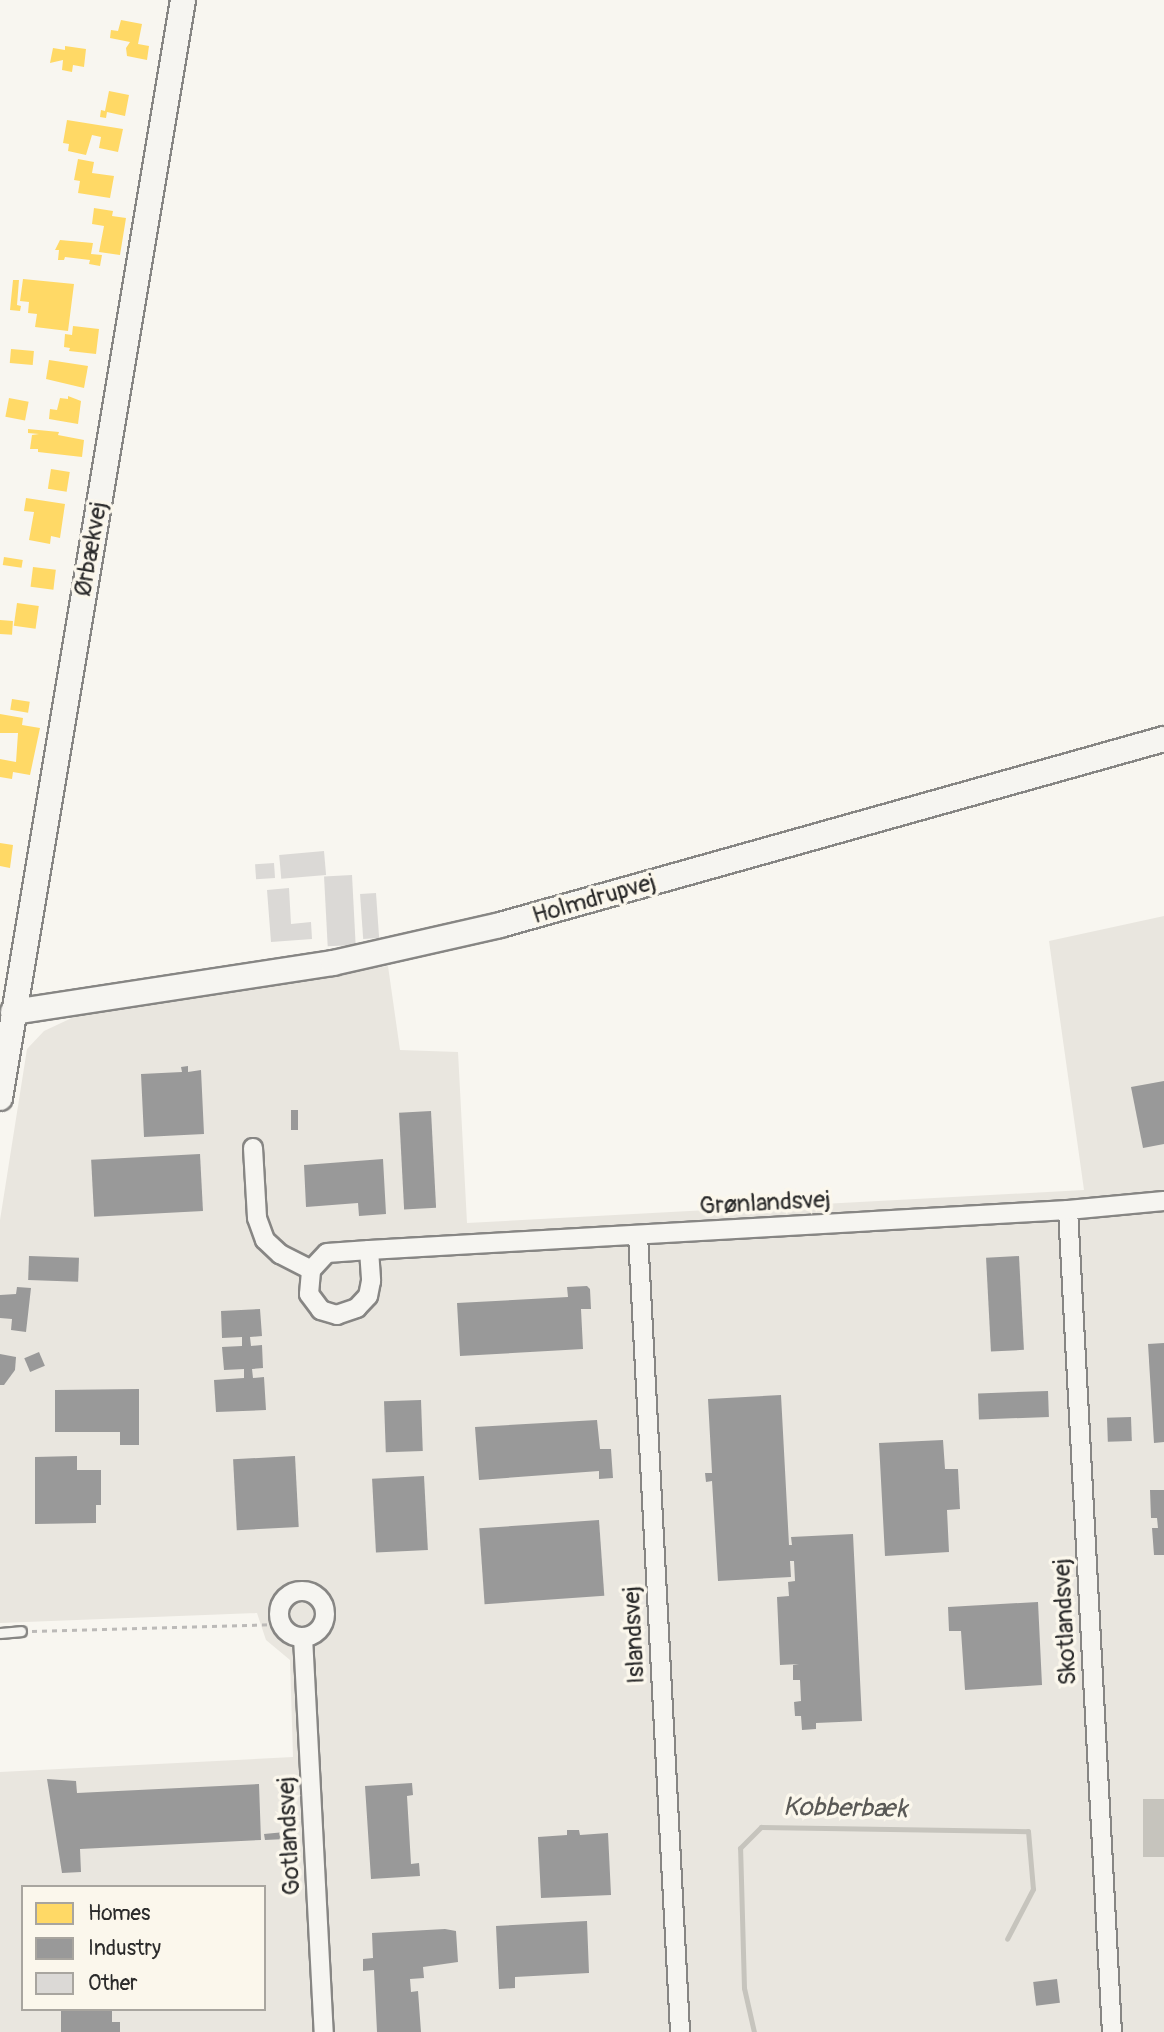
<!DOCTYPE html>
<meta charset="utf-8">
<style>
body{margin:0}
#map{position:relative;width:1164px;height:2032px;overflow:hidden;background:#f8f6f0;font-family:Pangolin,sans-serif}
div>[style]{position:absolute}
.built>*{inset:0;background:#e9e6df}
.water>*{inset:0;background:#c6c4bd;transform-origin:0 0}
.homes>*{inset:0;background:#ffd966;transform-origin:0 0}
.industry>*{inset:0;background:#999;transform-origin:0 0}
.stream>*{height:5px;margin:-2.5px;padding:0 2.5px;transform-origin:2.5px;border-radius:2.5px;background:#c6c4bd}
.building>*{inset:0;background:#dbd9d6;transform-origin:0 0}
.path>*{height:2.5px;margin-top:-1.25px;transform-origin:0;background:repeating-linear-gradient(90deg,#bcbab8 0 5px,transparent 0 10px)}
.roads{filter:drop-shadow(2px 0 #878684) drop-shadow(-2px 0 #878684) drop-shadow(0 2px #878684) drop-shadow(0 -2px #878684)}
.lane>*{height:9px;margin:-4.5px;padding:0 4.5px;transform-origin:4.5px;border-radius:4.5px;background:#f6f5f1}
.street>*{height:18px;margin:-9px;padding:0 9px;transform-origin:9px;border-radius:9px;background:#f6f5f1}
.street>.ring{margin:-9px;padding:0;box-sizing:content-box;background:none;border:18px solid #f6f5f1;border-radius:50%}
.secondary>*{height:24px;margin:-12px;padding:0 12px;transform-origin:12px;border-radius:12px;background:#f6f5f1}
span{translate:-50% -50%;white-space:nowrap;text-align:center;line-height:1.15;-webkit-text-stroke:7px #fbf7ec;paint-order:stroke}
.street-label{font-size:24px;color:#2b2b2b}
.water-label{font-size:26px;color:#5a5956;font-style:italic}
.legend{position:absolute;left:21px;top:1885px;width:245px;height:126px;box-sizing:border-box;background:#fbf7ec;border:2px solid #a8a59f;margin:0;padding:9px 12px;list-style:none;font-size:21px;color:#2b2b2b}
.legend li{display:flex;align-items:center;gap:14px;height:35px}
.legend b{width:35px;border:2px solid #a8a59f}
</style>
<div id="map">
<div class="built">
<div style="clip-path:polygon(evenodd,1164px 916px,1164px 2032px,0 2032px,0 1772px,293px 1757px,290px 1660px,266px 1640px,257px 1613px,0 1623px,0 1220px,27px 1049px,44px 1031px,76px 1016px,388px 966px,400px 1050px,458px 1052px,467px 1223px,1084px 1190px,1049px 941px,1164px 916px,23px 1887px,264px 1887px,264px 2009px,23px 2009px,23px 1887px)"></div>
</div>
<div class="water">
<div style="left:1143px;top:1799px;width:21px;height:58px"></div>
</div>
<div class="homes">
<div style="clip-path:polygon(121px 20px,142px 24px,138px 44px,149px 46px,147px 60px,127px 56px,126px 48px,130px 42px,110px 38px,111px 30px,118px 31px)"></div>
<div style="clip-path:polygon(65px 46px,86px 49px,84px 67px,73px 65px,72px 72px,62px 70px,63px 60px,50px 63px,53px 48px,65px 50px)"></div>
<div style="clip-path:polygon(109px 91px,129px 95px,125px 116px,107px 112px,106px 118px,100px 117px,101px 110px,105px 111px)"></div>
<div style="clip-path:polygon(67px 120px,123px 129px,118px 152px,99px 148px,101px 137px,92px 135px,86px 155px,68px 151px,69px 144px,63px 143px)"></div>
<div style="clip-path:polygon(78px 159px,94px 162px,92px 173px,114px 176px,110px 198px,78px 193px,80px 181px,74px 180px)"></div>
<div style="clip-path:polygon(94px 208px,113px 211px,112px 216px,126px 218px,120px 255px,99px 252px,104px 226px,92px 224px)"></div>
<div style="clip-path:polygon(60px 240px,93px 243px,91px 254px,102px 255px,100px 266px,89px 264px,90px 260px,65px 257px,64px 260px,58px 260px,59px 250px,55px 250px)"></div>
<div style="clip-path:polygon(23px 279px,74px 284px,68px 331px,35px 327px,37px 314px,28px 313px,29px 302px,20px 301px)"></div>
<div style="clip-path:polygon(13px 280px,19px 280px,17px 305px,21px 306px,20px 311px,10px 310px)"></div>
<div style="clip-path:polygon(73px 326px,99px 329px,96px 354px,69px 351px,70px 348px,64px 347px,65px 334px,72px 335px)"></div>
<div style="left:11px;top:349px;width:23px;height:14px;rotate:5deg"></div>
<div style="clip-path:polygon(49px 360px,88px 366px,84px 388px,46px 379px)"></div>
<div style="clip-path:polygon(68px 396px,81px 401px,78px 424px,49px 419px,50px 409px,57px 410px,60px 398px,68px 399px)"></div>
<div style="left:9px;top:398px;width:20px;height:19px;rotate:11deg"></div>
<div style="clip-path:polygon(28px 429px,59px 432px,58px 435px,84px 440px,82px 457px,38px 452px,38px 449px,30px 449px,32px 435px,39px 434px,28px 433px)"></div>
<div style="left:51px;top:469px;width:19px;height:20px;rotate:9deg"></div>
<div style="clip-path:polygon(26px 498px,65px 504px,60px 538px,51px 536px,50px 544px,29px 540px,34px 512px,24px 511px)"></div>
<div style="left:4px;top:557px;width:19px;height:8px;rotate:9deg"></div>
<div style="left:33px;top:567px;width:23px;height:20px;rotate:7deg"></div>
<div style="left:17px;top:603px;width:22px;height:23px;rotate:8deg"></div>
<div style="left:0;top:620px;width:13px;height:14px;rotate:4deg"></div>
<div style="left:12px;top:699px;width:18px;height:11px;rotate:9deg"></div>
<div style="clip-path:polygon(0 714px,23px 718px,22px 725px,40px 728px,30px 775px,13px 772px,12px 779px,0 777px,0 759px,16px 762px,18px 733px,0 733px)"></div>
<div style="clip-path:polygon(0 843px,13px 845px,10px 868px,0 866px)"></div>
</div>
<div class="industry">
<div style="clip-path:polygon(188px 1066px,188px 1072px,201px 1070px,204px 1134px,144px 1137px,141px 1074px,182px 1072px,181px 1067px)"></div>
<div style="clip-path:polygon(1164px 1081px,1164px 1144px,1143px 1148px,1131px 1087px)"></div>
<div style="left:291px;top:1110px;width:7px;height:20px"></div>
<div style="left:431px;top:1111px;width:97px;height:32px;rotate:87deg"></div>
<div style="left:200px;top:1154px;width:57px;height:109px;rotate:87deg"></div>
<div style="clip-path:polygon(383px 1159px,386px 1214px,359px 1216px,358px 1203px,306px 1207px,304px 1165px)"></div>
<div style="left:29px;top:1256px;width:50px;height:24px;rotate:2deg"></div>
<div style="left:1019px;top:1256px;width:94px;height:33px;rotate:87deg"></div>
<div style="clip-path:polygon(587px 1286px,590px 1289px,591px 1309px,581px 1309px,583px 1349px,460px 1356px,457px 1303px,568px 1297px,567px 1287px)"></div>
<div style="clip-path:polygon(17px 1287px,31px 1288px,26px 1332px,11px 1330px,12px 1319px,0 1318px,0 1295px,16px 1294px)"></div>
<div style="clip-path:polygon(260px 1309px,262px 1336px,250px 1337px,251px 1346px,262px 1345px,263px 1368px,252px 1369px,253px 1378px,264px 1377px,266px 1410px,216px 1412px,214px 1380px,244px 1378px,244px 1369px,224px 1370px,222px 1347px,242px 1346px,242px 1337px,222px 1338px,221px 1311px)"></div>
<div style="clip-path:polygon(1164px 1343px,1164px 1442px,1154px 1443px,1148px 1344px)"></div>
<div style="left:39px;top:1352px;width:15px;height:16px;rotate:67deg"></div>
<div style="clip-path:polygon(0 1354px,16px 1357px,15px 1370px,4px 1385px,0 1385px)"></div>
<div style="clip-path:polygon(139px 1389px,139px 1445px,120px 1445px,120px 1432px,55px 1432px,55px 1390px)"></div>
<div style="left:1048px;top:1391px;width:26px;height:70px;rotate:88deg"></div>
<div style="clip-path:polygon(781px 1395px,789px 1545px,792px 1545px,791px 1537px,853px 1534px,862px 1721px,816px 1723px,816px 1729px,802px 1730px,801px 1716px,795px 1716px,794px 1702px,801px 1701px,800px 1680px,793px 1680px,793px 1665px,799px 1664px,780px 1665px,777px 1597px,789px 1596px,788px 1582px,795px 1581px,794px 1561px,790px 1561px,791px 1577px,718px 1581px,712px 1481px,706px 1482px,705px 1473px,712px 1473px,708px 1399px)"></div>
<div style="left:421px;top:1400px;width:51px;height:37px;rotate:88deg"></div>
<div style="left:1131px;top:1417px;width:24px;height:24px;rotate:88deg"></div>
<div style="clip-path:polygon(597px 1420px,600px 1449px,611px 1449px,613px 1478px,599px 1479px,599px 1471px,479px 1480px,475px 1427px)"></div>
<div style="clip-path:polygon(943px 1440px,945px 1469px,958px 1469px,960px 1509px,947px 1510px,949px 1552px,885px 1556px,879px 1443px)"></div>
<div style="clip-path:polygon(77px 1456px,77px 1470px,101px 1470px,101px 1505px,96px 1505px,96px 1523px,35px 1524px,35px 1457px)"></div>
<div style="left:295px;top:1456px;width:71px;height:62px;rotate:87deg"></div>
<div style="left:424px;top:1476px;width:74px;height:52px;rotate:87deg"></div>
<div style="clip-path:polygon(1150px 1490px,1164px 1490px,1164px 1555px,1154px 1555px,1152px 1528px,1158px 1528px,1157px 1518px,1151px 1518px)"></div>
<div style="left:599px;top:1520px;width:76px;height:120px;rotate:86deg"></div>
<div style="clip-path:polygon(1038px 1602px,1042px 1685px,965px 1690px,961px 1631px,949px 1631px,948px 1607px)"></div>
<div style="clip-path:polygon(47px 1779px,76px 1781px,77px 1793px,259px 1784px,261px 1840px,80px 1849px,81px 1872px,62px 1873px)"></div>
<div style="clip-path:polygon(412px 1783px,413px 1795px,407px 1796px,411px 1864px,419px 1863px,420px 1876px,371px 1879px,365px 1786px)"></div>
<div style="clip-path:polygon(567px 1830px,579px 1830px,580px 1835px,608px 1833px,611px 1895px,541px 1898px,538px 1837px,567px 1835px)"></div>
<div style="clip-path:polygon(285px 1832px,286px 1839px,265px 1840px,264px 1834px)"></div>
<div style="clip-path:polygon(587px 1921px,589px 1973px,515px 1977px,515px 1988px,499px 1989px,496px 1926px)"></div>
<div style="clip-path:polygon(445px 1929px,456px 1931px,458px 1962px,423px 1967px,424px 1978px,410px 1979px,411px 1992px,418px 1991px,421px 2032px,377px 2032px,374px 1970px,363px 1971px,363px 1959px,373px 1958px,372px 1933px)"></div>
<div style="left:1057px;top:1979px;width:24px;height:24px;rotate:83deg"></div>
<div style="clip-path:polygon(61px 2009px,112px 2009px,112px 2022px,120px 2022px,120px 2032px,61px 2032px)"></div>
</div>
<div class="stream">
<div style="left:754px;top:2032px;width:45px;rotate:-102.8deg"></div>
<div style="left:744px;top:1988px;width:140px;rotate:-91.6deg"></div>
<div style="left:740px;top:1848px;width:30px;rotate:-45deg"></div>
<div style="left:761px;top:1827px;width:267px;rotate:0.9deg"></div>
<div style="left:1028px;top:1831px;width:58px;rotate:85.1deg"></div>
<div style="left:1033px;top:1889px;width:56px;rotate:117.5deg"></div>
</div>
<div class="building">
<div style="left:324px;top:851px;width:24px;height:45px;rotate:85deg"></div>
<div style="left:274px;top:863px;width:15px;height:19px;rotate:86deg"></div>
<div style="left:352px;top:875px;width:70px;height:28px;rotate:87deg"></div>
<div style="clip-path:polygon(289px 888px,291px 924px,311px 922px,312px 939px,271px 942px,267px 890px)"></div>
<div style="left:376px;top:893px;width:45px;height:16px;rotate:86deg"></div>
</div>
<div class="path">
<div style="left:32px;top:1631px;width:248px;rotate:-1.6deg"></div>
</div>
<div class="roads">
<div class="lane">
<div style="left:0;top:1633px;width:21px;rotate:-5deg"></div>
</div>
<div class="street">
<div style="left:253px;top:1148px;width:70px;rotate:86.7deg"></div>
<div style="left:257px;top:1218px;width:23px;rotate:70deg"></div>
<div style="left:265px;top:1240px;width:21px;rotate:43deg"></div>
<div style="left:280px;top:1254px;width:35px;rotate:27deg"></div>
<div style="left:1068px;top:1210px;width:823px;rotate:86.94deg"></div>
<div style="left:638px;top:1235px;width:798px;rotate:86.98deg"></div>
<div style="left:369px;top:1250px;width:31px;rotate:86deg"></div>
<div style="left:371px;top:1281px;width:15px;rotate:101deg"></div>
<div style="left:368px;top:1296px;width:16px;rotate:133deg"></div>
<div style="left:357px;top:1308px;width:21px;rotate:161deg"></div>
<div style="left:337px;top:1315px;width:17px;rotate:-163deg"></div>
<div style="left:321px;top:1310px;width:20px;rotate:-127deg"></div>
<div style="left:309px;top:1294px;width:24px;rotate:-85deg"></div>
<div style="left:311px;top:1270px;width:23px;rotate:-47deg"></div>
<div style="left:327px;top:1253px;width:42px;rotate:-4.1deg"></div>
<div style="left:369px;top:1250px;width:700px;rotate:-3.28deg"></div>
<div style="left:1068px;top:1210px;width:96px;rotate:-5.4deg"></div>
<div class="ring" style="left:279px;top:1591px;width:28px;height:28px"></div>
<div style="left:303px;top:1637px;width:396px;rotate:87deg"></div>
</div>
<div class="secondary">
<div style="left:13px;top:1012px;width:324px;rotate:-8.7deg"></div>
<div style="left:333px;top:963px;width:171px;rotate:-12.8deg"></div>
<div style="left:500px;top:925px;width:690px;rotate:-15.65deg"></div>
<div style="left:0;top:1098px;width:1113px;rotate:-80.54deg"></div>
</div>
</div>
<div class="street-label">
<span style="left:91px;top:549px;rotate:-80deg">Ørbækvej</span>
<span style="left:594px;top:899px;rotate:-16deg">Holmdrupvej</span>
<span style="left:765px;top:1203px;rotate:-3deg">Grønlandsvej</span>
<span style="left:1065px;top:1622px;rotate:-93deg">Skotlandsvej</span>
<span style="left:634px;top:1635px;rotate:-93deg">Islandsvej</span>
<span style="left:289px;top:1836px;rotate:-93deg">Gotlandsvej</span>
</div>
<div class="water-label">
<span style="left:845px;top:1809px;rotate:1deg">Kobberbæk</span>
</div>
<ul class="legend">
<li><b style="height:19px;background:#ffd966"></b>Homes</li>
<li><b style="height:19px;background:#999"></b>Industry</li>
<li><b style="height:19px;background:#dbd9d6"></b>Other</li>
</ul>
</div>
